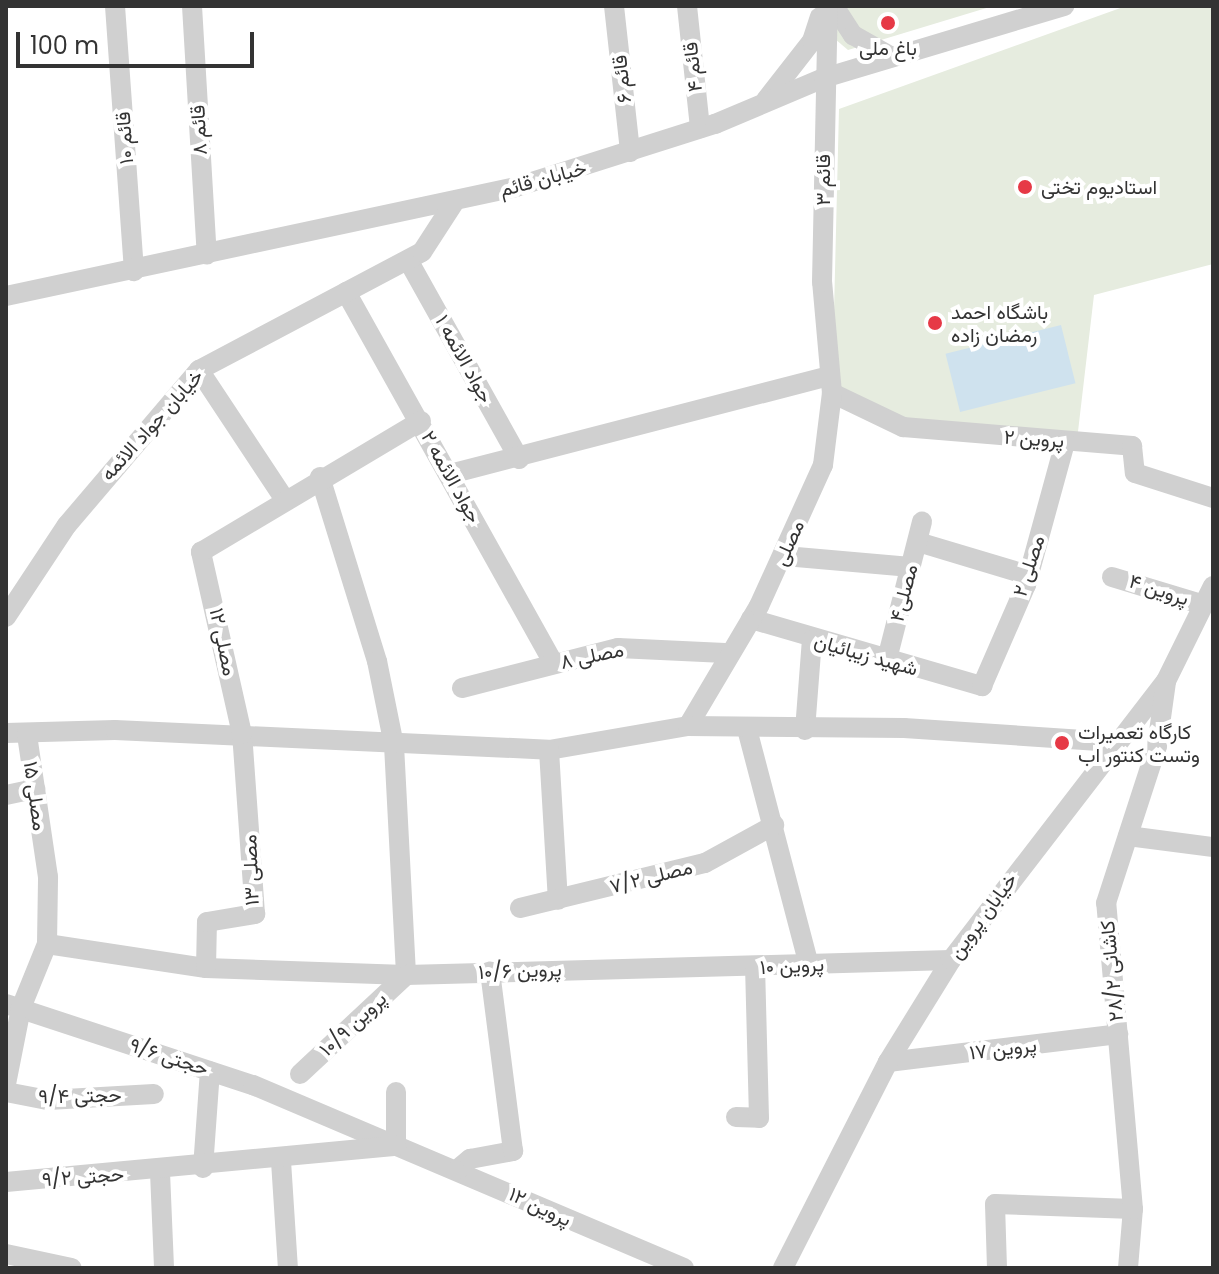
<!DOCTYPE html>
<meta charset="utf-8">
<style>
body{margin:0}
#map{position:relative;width:1219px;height:1274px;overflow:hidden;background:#fff;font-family:Poppins,Vazirmatn,sans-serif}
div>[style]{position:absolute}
.green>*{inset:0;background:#e6ecdf}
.water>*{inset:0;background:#cfe2ee;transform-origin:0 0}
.minor>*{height:20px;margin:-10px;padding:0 10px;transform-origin:10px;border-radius:10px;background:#d0d0d0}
.dots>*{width:22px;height:22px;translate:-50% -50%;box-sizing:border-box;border:4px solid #fff;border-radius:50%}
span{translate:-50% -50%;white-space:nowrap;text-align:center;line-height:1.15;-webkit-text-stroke:8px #fff;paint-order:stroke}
.poi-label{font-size:20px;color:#333}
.left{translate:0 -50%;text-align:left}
.street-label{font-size:20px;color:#333}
.frame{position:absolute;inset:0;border:8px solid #333;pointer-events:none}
.scale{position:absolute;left:16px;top:32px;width:238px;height:36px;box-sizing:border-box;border:4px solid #333;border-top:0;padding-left:10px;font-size:24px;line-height:28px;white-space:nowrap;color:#333;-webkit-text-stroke:6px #fff;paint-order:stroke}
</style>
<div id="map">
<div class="green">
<div style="clip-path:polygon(841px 6px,993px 6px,848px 50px,835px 39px)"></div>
<div style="clip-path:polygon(1126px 6px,1213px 6px,1213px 264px,1094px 295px,1077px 440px,913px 426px,832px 392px,839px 109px)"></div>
</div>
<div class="water">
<div style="left:1061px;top:325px;width:60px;height:119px;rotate:76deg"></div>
</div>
<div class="minor">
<div style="left:115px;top:6px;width:266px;rotate:85.9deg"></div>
<div style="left:192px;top:6px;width:249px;rotate:86.6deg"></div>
<div style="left:614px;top:6px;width:147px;rotate:83.7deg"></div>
<div style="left:687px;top:6px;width:123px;rotate:83.9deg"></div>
<div style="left:834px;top:6px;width:35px;rotate:57deg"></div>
<div style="left:853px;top:35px;width:45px;rotate:29.4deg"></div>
<div style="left:766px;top:100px;width:75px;rotate:-52.1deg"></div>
<div style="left:812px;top:41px;width:25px;rotate:-72deg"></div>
<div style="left:408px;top:260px;width:228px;rotate:60.8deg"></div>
<div style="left:346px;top:292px;width:426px;rotate:60.8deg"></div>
<div style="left:6px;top:296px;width:522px;rotate:-12.06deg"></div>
<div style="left:516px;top:187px;width:209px;rotate:-17.6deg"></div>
<div style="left:715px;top:124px;width:118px;rotate:-22.9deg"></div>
<div style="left:824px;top:78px;width:251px;rotate:-16.7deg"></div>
<div style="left:199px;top:370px;width:152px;rotate:56.5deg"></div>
<div style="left:832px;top:393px;width:79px;rotate:25.6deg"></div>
<div style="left:903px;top:427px;width:230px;rotate:4.7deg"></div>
<div style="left:1132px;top:446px;width:27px;rotate:84deg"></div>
<div style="left:1135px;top:473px;width:82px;rotate:17.8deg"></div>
<div style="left:450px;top:474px;width:388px;rotate:-14.5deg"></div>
<div style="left:320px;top:477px;width:193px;rotate:72.8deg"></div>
<div style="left:377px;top:661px;width:86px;rotate:78.6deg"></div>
<div style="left:394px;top:745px;width:230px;rotate:87deg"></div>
<div style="left:918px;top:542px;width:115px;rotate:16.7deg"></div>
<div style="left:785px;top:556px;width:126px;rotate:5deg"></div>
<div style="left:1112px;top:577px;width:96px;rotate:16.9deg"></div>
<div style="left:6px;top:617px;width:110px;rotate:-56.5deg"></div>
<div style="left:67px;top:525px;width:204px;rotate:-49.6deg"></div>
<div style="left:199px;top:370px;width:252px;rotate:-27.9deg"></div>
<div style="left:422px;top:252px;width:61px;rotate:-57.1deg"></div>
<div style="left:751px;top:619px;width:241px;rotate:16.2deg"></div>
<div style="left:982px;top:686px;width:110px;rotate:-66.5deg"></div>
<div style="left:1026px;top:585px;width:148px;rotate:-74.7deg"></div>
<div style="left:886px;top:663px;width:146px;rotate:-75.7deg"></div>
<div style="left:462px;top:688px;width:161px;rotate:-14.4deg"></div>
<div style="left:618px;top:648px;width:107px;rotate:2.7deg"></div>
<div style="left:688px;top:726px;width:139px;rotate:-59.4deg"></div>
<div style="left:759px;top:606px;width:155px;rotate:-65.6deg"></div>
<div style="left:823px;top:465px;width:73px;rotate:-82.9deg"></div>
<div style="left:832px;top:393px;width:111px;rotate:-95.1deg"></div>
<div style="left:822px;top:282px;width:276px;rotate:-88.8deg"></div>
<div style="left:747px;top:729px;width:244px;rotate:75.3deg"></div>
<div style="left:805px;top:730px;width:90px;rotate:-85.6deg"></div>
<div style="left:6px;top:733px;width:109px;rotate:-1.6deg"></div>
<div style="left:115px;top:730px;width:434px;rotate:2.6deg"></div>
<div style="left:549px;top:750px;width:141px;rotate:-9.8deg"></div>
<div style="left:688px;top:726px;width:216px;rotate:0.5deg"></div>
<div style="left:904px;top:728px;width:210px;rotate:3.8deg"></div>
<div style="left:549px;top:750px;width:150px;rotate:86.6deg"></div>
<div style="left:6px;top:795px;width:30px;rotate:-12deg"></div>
<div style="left:1128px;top:836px;width:86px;rotate:7.4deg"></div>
<div style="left:520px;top:908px;width:190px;rotate:-13.7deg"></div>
<div style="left:705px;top:863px;width:79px;rotate:-28.8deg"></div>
<div style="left:47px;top:944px;width:161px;rotate:8.6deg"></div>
<div style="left:206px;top:968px;width:200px;rotate:2deg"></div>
<div style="left:406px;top:975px;width:545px;rotate:-1.58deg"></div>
<div style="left:206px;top:968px;width:46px;rotate:-88.8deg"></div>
<div style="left:207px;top:922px;width:49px;rotate:-9.5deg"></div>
<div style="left:255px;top:914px;width:180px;rotate:-94.1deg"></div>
<div style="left:242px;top:734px;width:187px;rotate:-102.7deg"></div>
<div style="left:201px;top:552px;width:256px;rotate:-30.8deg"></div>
<div style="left:6px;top:1004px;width:260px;rotate:18.2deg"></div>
<div style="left:253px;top:1085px;width:468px;rotate:23deg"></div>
<div style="left:888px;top:1062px;width:232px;rotate:-6.9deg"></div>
<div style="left:300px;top:1074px;width:145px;rotate:-43deg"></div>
<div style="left:6px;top:1084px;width:77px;rotate:-78.8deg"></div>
<div style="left:21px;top:1008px;width:69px;rotate:-67.9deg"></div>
<div style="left:47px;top:944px;width:67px;rotate:-89.1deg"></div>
<div style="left:48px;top:877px;width:145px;rotate:-98.4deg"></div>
<div style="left:6px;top:1092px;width:43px;rotate:10.8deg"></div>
<div style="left:48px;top:1100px;width:106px;rotate:-3.2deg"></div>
<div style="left:396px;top:1092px;width:54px;rotate:90deg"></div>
<div style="left:736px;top:1117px;width:23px;rotate:2deg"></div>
<div style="left:759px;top:1118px;width:150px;rotate:-91.5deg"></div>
<div style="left:281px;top:1161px;width:107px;rotate:86.3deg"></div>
<div style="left:203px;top:1168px;width:97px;rotate:-85.9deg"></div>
<div style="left:458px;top:1169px;width:16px;rotate:-40deg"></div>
<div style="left:470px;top:1159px;width:44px;rotate:-10.5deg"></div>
<div style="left:513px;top:1151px;width:181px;rotate:-97.3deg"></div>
<div style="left:160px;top:1172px;width:96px;rotate:87.6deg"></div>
<div style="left:6px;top:1182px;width:392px;rotate:-5.3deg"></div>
<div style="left:6px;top:1254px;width:67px;rotate:12deg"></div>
<div style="left:783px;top:1268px;width:231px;rotate:-63deg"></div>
<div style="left:888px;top:1062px;width:120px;rotate:-58.3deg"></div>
<div style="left:951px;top:960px;width:352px;rotate:-52.4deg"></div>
<div style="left:1166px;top:681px;width:106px;rotate:-63.7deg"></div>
<div style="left:997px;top:1268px;width:64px;rotate:-91.8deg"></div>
<div style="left:995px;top:1204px;width:138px;rotate:2.1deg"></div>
<div style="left:1128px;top:1268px;width:59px;rotate:-85.2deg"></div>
<div style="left:1133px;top:1209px;width:307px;rotate:-95deg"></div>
<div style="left:1106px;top:903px;width:165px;rotate:-72deg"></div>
<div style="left:1157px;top:746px;width:65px;rotate:-82deg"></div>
</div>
<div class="dots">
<div style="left:888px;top:23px;background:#e63946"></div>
<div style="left:1025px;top:187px;background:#e63946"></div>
<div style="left:935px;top:323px;background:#e63946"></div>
<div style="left:1062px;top:743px;background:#e63946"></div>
</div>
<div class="poi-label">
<span style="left:888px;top:48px">باغ ملی</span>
<span class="left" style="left:1041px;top:187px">استادیوم تختی</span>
<span class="left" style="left:951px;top:324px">باشگاه احمد<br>رمضان زاده</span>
<span class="left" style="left:1078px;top:744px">کارگاه تعمیرات<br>وتست کنتور اب</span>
</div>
<div class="street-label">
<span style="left:693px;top:67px;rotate:-96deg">قائم ۴</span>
<span style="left:622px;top:79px;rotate:-96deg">قائم ۶</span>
<span style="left:199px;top:130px;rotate:-93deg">قائم ۸</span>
<span style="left:125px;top:138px;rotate:-94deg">قائم ۱۰</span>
<span style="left:543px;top:179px;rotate:-15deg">خیابان قائم</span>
<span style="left:823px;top:180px;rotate:-90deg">قائم ۳</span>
<span style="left:464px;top:359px;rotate:61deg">جواد الائمه ۱</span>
<span style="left:152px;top:425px;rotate:-48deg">خیابان جواد الائمه</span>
<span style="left:1034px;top:439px;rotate:4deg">پروین ۲</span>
<span style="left:451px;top:477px;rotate:61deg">جواد الائمه ۲</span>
<span style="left:789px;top:543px;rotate:-66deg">مصلی</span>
<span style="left:1029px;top:566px;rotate:-72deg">مصلی ۲</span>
<span style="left:1159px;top:590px;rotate:18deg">پروین ۴</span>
<span style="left:904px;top:593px;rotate:-75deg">مصلی۴</span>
<span style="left:223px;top:642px;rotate:78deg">مصلی ۱۲</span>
<span style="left:866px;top:655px;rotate:16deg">شهید زیبائیان</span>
<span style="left:592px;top:656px;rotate:-12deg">مصلی ۸</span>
<span style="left:35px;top:796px;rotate:82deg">مصلی ۱۵</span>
<span style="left:251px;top:870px;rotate:-92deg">مصلی ۱۳</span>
<span style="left:651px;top:877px;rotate:-14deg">مصلی ۷/۲</span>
<span style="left:983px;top:916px;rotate:-54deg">خیابان پروین</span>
<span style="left:792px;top:966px;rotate:-3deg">پروین ۱۰</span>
<span style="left:520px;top:971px;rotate:-2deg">پروین ۱۰/۶</span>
<span style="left:1112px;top:971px;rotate:-95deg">کاشانی ۲۸/۲</span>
<span style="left:353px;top:1024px;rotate:-43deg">پروین ۱۰/۹</span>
<span style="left:1003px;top:1049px;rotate:-7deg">پروین ۱۷</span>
<span style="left:169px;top:1057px;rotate:18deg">حجتی ۹/۶</span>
<span style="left:80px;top:1096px;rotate:-1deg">حجتی ۹/۴</span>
<span style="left:83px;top:1177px;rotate:-4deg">حجتی ۹/۲</span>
<span style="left:540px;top:1207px;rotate:25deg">پروین ۱۲</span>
</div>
<div class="frame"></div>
<div class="scale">100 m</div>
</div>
